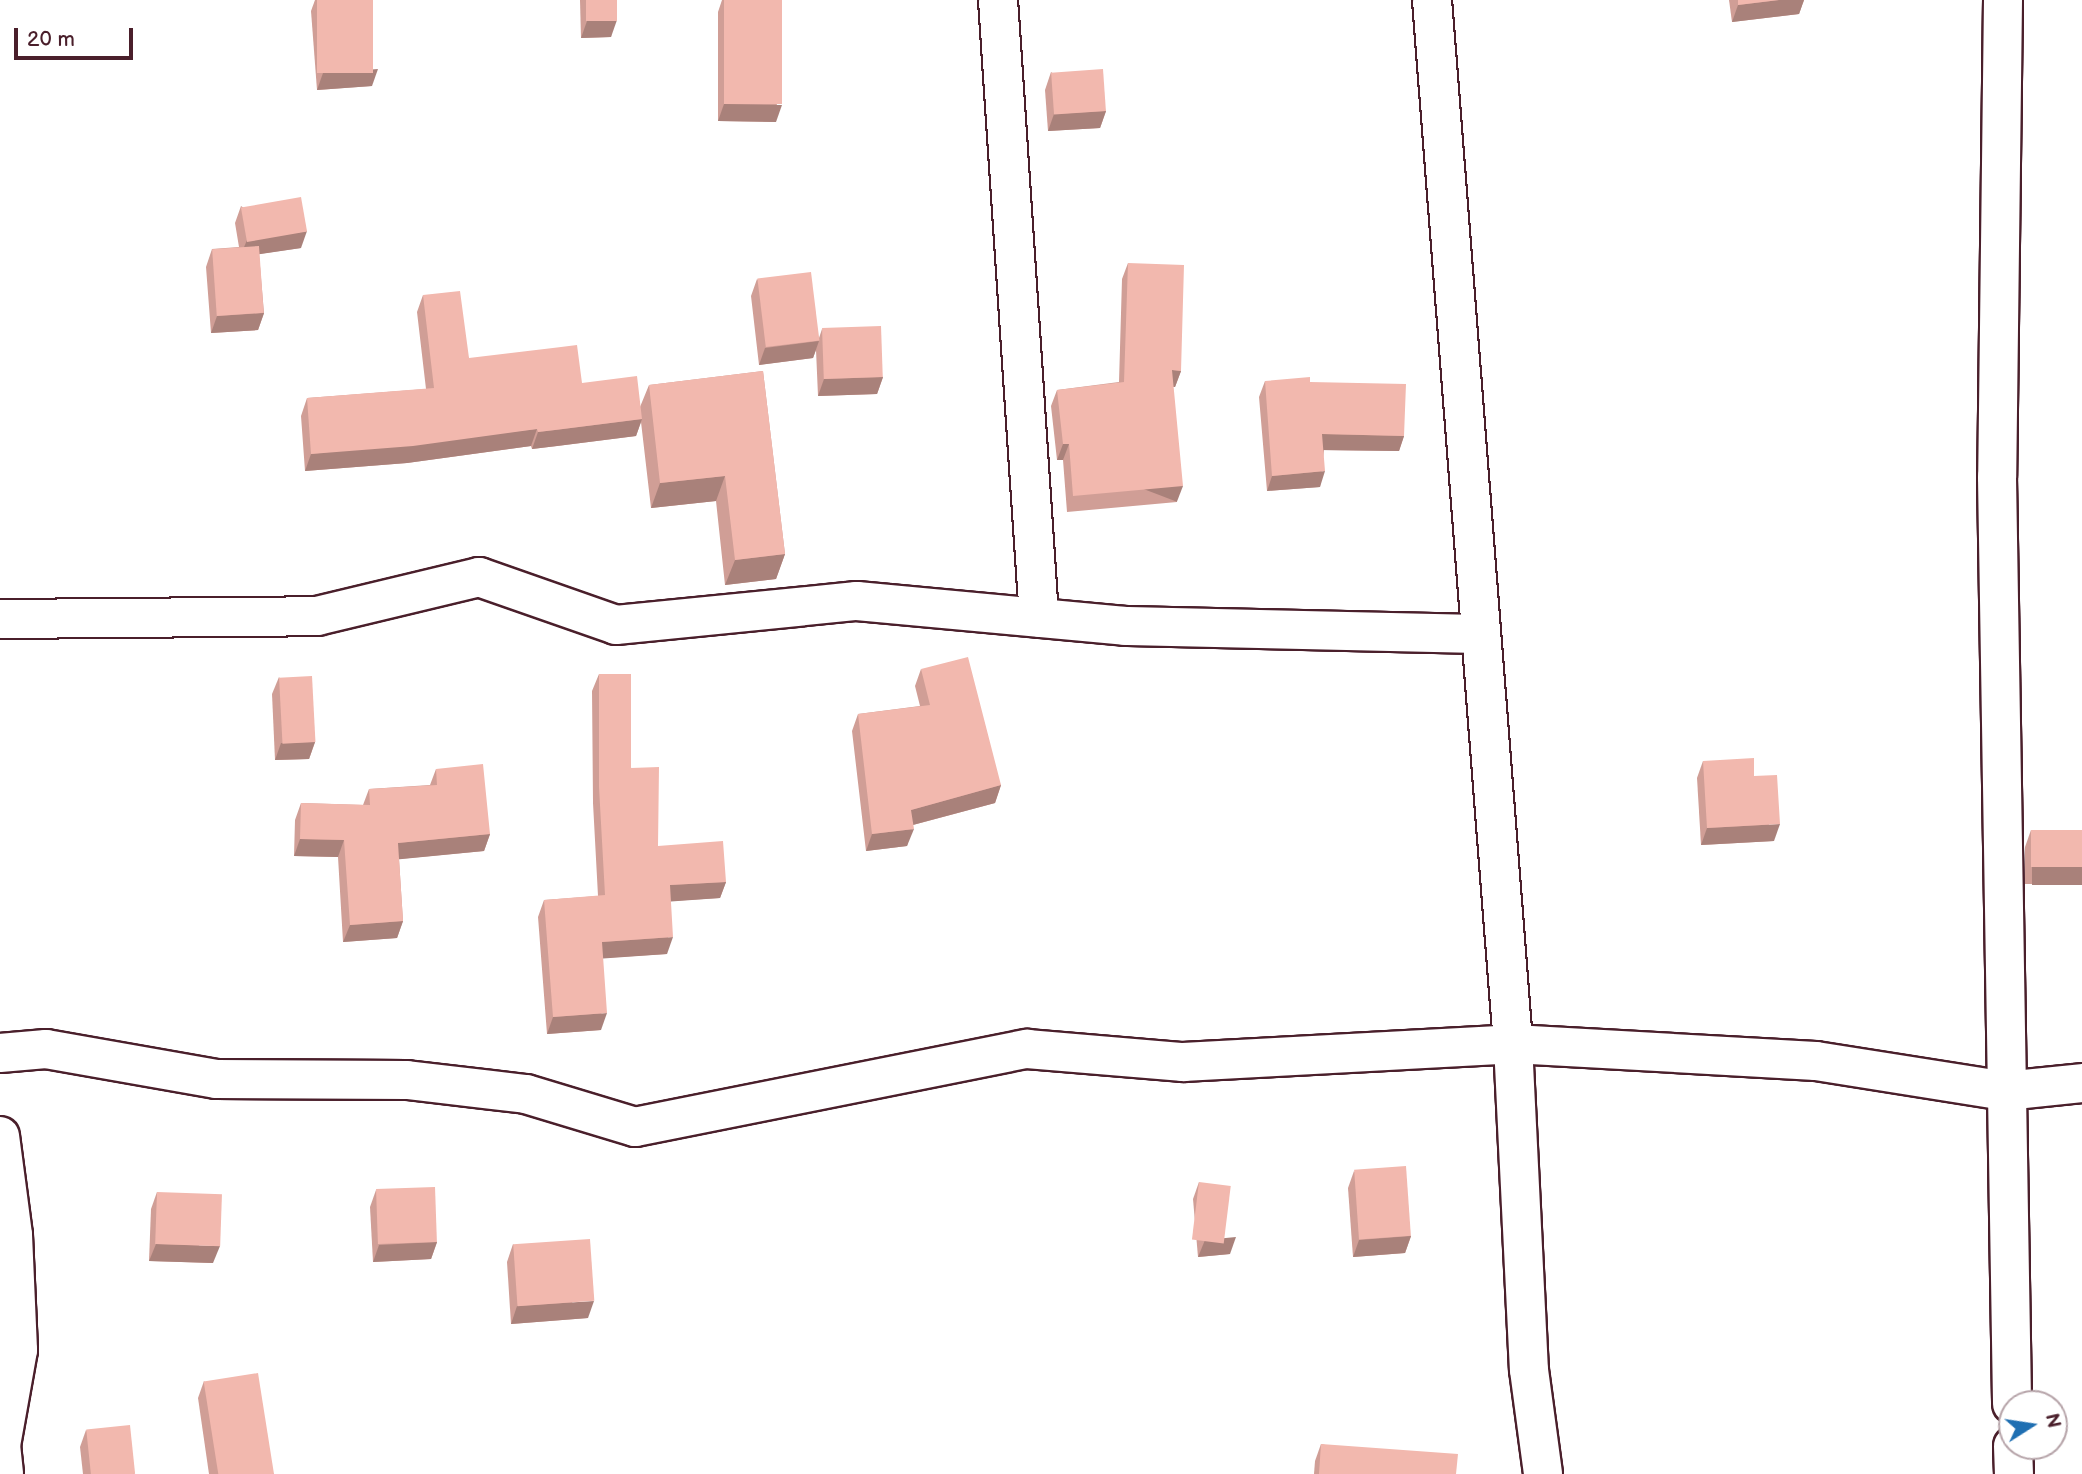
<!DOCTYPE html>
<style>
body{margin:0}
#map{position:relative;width:2082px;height:1474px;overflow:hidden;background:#fff;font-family:"Balsamiq Sans",sans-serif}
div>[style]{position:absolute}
.roads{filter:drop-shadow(2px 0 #4a1f2b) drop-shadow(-2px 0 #4a1f2b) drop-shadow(0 2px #4a1f2b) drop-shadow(0 -2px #4a1f2b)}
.minor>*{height:38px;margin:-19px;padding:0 19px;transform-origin:19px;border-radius:19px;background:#fff}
.wall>*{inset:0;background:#d09e96}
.shaded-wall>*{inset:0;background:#a9817a;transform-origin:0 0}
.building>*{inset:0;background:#f2b8ae;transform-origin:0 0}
span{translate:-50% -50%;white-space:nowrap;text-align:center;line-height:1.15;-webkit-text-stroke:7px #fff;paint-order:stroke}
.north{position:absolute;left:1998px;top:1390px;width:70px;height:70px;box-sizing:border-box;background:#fff;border:2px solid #b7a5aa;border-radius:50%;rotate:78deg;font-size:19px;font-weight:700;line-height:28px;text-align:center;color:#4a1f2b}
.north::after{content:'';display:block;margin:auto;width:24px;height:32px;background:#1f6fb2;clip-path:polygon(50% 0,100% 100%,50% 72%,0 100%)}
.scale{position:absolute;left:14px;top:28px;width:119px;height:32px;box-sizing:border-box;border:4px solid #4a1f2b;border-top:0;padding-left:9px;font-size:21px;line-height:24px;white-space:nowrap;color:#4a1f2b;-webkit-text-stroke:5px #fff;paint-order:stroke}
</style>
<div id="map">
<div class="roads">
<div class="minor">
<div style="left:998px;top:0;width:619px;rotate:86.2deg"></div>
<div style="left:1432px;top:0;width:1047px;rotate:85.56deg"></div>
<div style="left:1513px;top:1044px;width:326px;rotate:87.2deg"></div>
<div style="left:1529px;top:1370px;width:105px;rotate:82.3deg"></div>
<div style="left:2003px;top:0;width:477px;rotate:90.7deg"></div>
<div style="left:1997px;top:477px;width:927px;rotate:89.07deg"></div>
<div style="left:0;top:619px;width:317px;rotate:-0.5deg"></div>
<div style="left:317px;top:616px;width:167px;rotate:-13.5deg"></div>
<div style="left:479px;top:577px;width:145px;rotate:19.3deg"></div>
<div style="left:616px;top:625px;width:242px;rotate:-5.7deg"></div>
<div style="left:857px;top:601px;width:269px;rotate:5.3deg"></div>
<div style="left:1125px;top:626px;width:356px;rotate:1.3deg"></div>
<div style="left:0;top:1053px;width:46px;rotate:-5deg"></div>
<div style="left:46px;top:1049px;width:173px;rotate:10deg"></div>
<div style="left:216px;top:1079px;width:191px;rotate:0.3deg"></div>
<div style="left:407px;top:1080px;width:120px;rotate:6.7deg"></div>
<div style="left:526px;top:1094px;width:114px;rotate:16.8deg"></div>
<div style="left:635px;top:1127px;width:400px;rotate:-11.3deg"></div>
<div style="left:1027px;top:1049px;width:157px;rotate:4.8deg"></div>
<div style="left:1183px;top:1062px;width:330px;rotate:-3.1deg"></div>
<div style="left:1513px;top:1044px;width:303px;rotate:3.2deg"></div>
<div style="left:1816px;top:1061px;width:191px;rotate:9deg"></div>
<div style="left:2005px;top:1091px;width:77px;rotate:-5.9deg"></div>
<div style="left:0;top:1136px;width:100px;rotate:82.5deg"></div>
<div style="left:13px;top:1235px;width:115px;rotate:87.5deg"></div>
<div style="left:18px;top:1350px;width:97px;rotate:100.1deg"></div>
<div style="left:1px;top:1445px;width:29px;rotate:84deg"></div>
<div style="left:2013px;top:1446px;width:28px;rotate:88deg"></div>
</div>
</div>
<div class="wall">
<div style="clip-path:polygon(315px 0,373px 0,372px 86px,317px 90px,311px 11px)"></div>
<div style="clip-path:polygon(580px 0,617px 0,611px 37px,581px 38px)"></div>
<div style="clip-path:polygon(722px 0,782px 0,776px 122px,718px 121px,718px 12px)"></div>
<div style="clip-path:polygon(1729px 0,1804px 0,1799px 14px,1732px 22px)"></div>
<div style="clip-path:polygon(1051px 72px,1106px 111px,1100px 128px,1048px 131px,1045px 90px)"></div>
<div style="clip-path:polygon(241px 206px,301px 248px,259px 254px,264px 313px,258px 330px,211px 333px,206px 267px,212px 249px,239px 247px,235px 223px)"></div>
<div style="clip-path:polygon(1128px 263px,1181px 371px,1175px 387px,1173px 387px,1177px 502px,1067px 512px,1063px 460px,1057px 460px,1051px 406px,1057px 390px,1119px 382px,1122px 279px)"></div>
<div style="clip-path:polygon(757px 279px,819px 338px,822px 329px,883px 377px,877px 394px,818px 396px,816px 350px,813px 358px,759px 365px,751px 296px)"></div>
<div style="clip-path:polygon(423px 295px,469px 358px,640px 407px,649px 385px,763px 371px,785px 554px,776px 579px,725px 585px,716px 501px,651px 508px,641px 422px,636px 436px,532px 449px,531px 446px,407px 463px,305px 471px,301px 416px,307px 398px,426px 389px,417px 312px)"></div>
<div style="clip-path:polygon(1265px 381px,1310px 382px,1404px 436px,1399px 451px,1324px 450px,1320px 487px,1267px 491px,1259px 397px)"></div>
<div style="clip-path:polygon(921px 669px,1001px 785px,995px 803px,913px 825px,907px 846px,866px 851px,852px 731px,858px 714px,920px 706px,915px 686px)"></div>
<div style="clip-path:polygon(599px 674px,658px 846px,726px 882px,720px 898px,671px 901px,667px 954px,603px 958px,601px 1030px,547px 1034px,538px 917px,544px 900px,598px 896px,593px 803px,592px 691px)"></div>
<div style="clip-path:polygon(279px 677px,315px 742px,309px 759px,275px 760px,272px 694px)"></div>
<div style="clip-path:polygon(1703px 761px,1754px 776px,1774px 841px,1701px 845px,1697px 778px)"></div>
<div style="clip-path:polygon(436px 769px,490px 834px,484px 851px,399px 859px,403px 921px,397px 938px,343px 942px,338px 857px,294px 856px,295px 820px,301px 803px,363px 805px,369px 789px,430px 785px)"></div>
<div style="clip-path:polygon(2031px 830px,2082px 830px,2082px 884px,2025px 884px,2025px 847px)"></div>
<div style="clip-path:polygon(1354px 1171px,1411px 1236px,1405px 1253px,1353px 1257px,1348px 1188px)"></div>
<div style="clip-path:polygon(1199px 1182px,1230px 1254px,1198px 1257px,1193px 1199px)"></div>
<div style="clip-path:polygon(376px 1190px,437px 1242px,431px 1259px,373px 1262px,370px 1207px)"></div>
<div style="clip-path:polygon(157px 1192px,213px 1263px,149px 1261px,151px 1209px)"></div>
<div style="clip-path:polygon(513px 1244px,588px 1318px,511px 1324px,507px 1262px)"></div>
<div style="clip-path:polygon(204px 1381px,274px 1474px,209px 1474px,198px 1398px)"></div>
<div style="clip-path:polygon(86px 1430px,135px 1474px,83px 1474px,80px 1447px)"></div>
<div style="clip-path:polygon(1321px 1444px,1456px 1474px,1314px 1474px,1315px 1461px)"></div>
</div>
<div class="shaded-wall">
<div style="clip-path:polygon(1779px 0,1804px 0,1799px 14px,1732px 22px,1738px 5px)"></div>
<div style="clip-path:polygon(617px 20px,611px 37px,581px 38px,587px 21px)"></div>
<div style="clip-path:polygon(378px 69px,372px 86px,317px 90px,323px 73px)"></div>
<div style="clip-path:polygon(724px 104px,782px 105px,776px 122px,718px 121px)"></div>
<div style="clip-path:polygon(1106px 111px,1100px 128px,1048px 131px,1054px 114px)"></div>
<div style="clip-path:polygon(307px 231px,301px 248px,240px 257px,247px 240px)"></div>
<div style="clip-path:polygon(264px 313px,258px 330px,211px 333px,217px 316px)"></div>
<div style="clip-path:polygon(819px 341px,813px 358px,759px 365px,765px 348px)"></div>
<div style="clip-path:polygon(1172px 370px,1181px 371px,1175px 387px,1166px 386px)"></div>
<div style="clip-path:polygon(883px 377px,877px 394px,818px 396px,824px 379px)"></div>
<div style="clip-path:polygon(642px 419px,636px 436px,532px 449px,538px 432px)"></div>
<div style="clip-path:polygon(537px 429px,531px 446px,407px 463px,305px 471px,311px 454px)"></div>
<div style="clip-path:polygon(1322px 434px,1404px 436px,1399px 451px,1317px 450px)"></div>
<div style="clip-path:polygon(1063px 444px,1069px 444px,1063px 460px,1057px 460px)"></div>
<div style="clip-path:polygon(1325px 471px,1320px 487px,1267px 491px,1272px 476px)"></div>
<div style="clip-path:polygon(725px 476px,716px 501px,651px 508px,660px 483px)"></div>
<div style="left:1183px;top:486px;width:17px;height:110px;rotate:111deg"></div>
<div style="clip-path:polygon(785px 554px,776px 579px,725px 585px,735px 560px)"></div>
<div style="clip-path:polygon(315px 742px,309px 759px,275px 760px,281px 743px)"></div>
<div style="clip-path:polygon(1001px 785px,995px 803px,905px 827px,911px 810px)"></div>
<div style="clip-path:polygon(1780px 824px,1774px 841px,1701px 845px,1707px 828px)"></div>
<div style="clip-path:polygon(914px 829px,907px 846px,866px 851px,872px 834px)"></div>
<div style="clip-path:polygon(490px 834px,484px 851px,392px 860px,398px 843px)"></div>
<div style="clip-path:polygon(300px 839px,344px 840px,338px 857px,294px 856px)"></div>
<div style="left:2032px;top:867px;width:50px;height:18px"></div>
<div style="clip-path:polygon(726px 882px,720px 898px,664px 902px,670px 885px)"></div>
<div style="clip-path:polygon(403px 921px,397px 938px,343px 942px,350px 925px)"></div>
<div style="clip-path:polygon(673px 937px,667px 954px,596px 959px,602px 942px)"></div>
<div style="clip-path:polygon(607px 1013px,601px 1030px,547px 1034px,553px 1017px)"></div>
<div style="clip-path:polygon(1411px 1236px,1405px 1253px,1353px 1257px,1359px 1240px)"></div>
<div style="clip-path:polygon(1236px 1237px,1230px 1254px,1198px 1257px,1205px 1240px)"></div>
<div style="clip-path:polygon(437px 1242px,431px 1259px,373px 1262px,379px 1245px)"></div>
<div style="clip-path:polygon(156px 1244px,220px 1246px,213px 1263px,149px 1261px)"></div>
<div style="clip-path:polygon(594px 1301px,588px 1318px,511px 1324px,517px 1306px)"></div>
</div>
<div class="building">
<div style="left:317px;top:0;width:56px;height:73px"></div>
<div style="left:586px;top:0;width:31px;height:21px"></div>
<div style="left:724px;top:0;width:58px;height:104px"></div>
<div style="clip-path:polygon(1738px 0,1779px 0,1738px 5px)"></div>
<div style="left:1103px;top:69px;width:42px;height:52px;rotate:86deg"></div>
<div style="left:301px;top:197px;width:35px;height:61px;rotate:80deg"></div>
<div style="left:259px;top:246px;width:67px;height:47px;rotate:86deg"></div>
<div style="clip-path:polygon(1128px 263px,1184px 265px,1181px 371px,1172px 370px,1183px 486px,1073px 496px,1069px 444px,1063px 444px,1057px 390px,1124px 382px)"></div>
<div style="left:811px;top:272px;width:69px;height:54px;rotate:83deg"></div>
<div style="clip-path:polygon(460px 291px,469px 358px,577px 345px,582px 383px,637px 376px,642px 419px,538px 432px,537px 429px,413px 446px,311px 454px,307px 398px,434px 388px,423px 295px)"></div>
<div style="left:881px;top:326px;width:51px;height:59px;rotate:88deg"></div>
<div style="clip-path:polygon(763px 371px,785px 554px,735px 560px,725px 476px,660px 483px,649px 385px)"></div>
<div style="clip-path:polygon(1310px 377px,1310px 382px,1406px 384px,1404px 436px,1322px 434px,1325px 471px,1272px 476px,1265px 381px)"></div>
<div style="clip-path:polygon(968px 657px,1001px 785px,911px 810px,914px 829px,872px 834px,858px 714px,930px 705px,921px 669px)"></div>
<div style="clip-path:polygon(599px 674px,631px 674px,631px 768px,659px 767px,658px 846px,723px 841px,726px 882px,670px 885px,673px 937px,602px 942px,607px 1013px,553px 1017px,544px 900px,605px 895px,599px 787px)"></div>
<div style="left:312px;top:676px;width:66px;height:33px;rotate:87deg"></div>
<div style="clip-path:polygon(1754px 758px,1754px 776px,1777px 775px,1780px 824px,1707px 828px,1703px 761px)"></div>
<div style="clip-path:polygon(483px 764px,490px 834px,398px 843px,403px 921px,350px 925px,344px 840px,300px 839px,301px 803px,370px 805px,369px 789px,437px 785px,436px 769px)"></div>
<div style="left:2031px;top:830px;width:51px;height:37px"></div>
<div style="left:1406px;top:1166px;width:70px;height:52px;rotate:86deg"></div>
<div style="left:1199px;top:1182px;width:32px;height:58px;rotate:7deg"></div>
<div style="left:435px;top:1187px;width:55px;height:59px;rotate:88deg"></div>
<div style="left:157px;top:1192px;width:65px;height:52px;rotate:2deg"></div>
<div style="left:590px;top:1239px;width:62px;height:77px;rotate:86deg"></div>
<div style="left:258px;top:1373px;width:102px;height:55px;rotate:81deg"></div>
<div style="left:130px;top:1425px;width:49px;height:44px;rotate:84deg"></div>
<div style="clip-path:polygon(1321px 1444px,1458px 1454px,1456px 1474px,1319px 1474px)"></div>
</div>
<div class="north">N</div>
<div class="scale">20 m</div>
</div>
